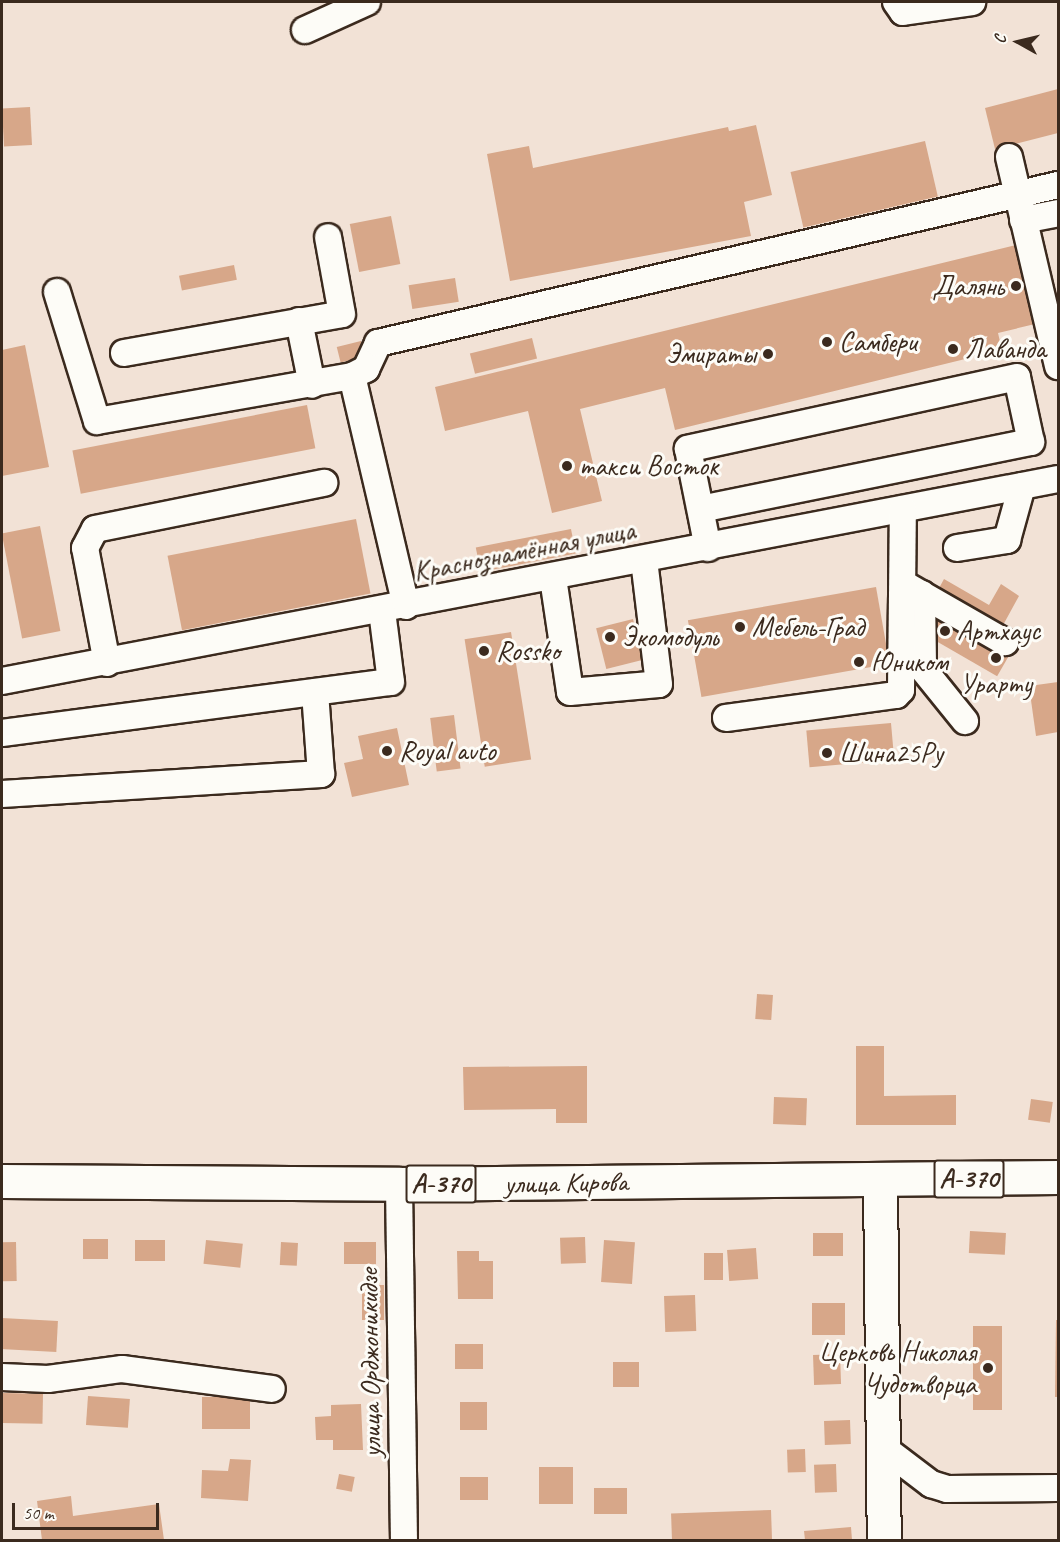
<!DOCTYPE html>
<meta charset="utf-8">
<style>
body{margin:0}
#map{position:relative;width:1060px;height:1542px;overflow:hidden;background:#f2e2d6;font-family:Caveat,sans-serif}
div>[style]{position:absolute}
.building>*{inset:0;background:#d7a789;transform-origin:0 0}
.roads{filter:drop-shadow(2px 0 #3b2a1e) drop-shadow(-2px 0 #3b2a1e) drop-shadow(0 2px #3b2a1e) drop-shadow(0 -2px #3b2a1e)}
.minor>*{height:26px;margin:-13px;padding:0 13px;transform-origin:13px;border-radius:13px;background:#fdfcf7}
.highway>*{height:33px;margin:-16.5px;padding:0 16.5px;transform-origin:16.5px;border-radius:16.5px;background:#fdfcf7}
.dots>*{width:16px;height:16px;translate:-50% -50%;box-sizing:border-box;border:3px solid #fdfcf7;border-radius:50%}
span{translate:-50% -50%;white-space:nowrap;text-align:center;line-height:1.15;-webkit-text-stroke:6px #fdfcf7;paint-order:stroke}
.shield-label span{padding:2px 4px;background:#fdfcf7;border:2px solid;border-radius:4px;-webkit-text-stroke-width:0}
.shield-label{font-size:27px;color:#3b2a1e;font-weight:700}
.poi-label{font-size:28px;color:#3b2a1e}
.right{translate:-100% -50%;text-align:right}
.left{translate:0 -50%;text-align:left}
.street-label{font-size:28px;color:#3b2a1e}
.frame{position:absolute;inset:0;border:3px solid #3b2a1e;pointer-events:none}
.north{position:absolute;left:988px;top:12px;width:60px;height:60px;-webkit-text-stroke:4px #fdfcf7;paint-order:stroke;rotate:278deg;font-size:16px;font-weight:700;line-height:24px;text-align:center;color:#3b2a1e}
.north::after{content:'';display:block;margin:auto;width:21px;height:27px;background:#3b2a1e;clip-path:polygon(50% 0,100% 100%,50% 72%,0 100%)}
.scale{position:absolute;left:12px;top:1503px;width:147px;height:27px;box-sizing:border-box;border:3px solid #3b2a1e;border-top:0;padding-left:8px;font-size:18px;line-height:21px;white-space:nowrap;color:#3b2a1e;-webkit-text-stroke:4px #fdfcf7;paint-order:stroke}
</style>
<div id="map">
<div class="building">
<div style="clip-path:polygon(1058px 89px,1058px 133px,995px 149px,985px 108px)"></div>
<div style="left:30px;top:107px;width:38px;height:28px;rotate:87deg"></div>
<div style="clip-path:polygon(756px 125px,772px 195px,744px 202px,751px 236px,510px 281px,487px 154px,529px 146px,533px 168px,728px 127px,729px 131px)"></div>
<div style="left:925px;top:141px;width:57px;height:138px;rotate:77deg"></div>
<div style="left:391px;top:216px;width:49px;height:42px;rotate:79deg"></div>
<div style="clip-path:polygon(1016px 245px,1035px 324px,998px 333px,1002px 350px,675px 430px,665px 388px,580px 409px,602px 501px,552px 513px,528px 411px,445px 431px,435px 387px)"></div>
<div style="left:234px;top:265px;width:15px;height:56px;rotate:79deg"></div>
<div style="left:455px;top:278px;width:24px;height:47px;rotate:81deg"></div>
<div style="left:532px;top:338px;width:21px;height:64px;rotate:76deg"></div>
<div style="left:361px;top:341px;width:16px;height:25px;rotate:76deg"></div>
<div style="clip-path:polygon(25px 345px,49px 467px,2px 476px,2px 350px)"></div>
<div style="left:307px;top:405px;width:44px;height:239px;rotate:79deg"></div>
<div style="left:356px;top:519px;width:76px;height:192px;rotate:79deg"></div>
<div style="left:40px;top:526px;width:107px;height:39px;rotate:79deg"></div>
<div style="left:571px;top:529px;width:25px;height:97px;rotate:79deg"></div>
<div style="clip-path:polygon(944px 579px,989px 605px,1001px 584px,1019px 596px,1002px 627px,938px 590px)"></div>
<div style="left:876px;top:587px;width:78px;height:191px;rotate:80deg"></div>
<div style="left:936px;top:612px;width:85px;height:25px;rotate:30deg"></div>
<div style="left:633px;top:619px;width:42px;height:38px;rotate:76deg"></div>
<div style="left:511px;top:632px;width:129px;height:47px;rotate:81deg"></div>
<div style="clip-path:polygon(1058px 682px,1058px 732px,1036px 736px,1029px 686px)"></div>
<div style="left:454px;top:715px;width:54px;height:24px;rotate:83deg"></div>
<div style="left:891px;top:723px;width:37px;height:85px;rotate:85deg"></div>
<div style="clip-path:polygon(397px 728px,409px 785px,352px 797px,344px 763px,363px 759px,358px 736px)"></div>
<div style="left:757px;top:994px;width:16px;height:25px;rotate:4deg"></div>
<div style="clip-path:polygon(856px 1046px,884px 1046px,884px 1096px,956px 1095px,956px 1125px,856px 1125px)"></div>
<div style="clip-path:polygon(587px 1066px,587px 1123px,556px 1123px,556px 1109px,464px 1110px,463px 1067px)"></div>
<div style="left:774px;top:1097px;width:33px;height:27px;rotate:2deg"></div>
<div style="left:1031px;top:1099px;width:22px;height:21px;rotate:8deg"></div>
<div style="left:970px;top:1231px;width:36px;height:22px;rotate:3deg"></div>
<div style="left:813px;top:1233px;width:30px;height:23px"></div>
<div style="left:585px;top:1237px;width:26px;height:25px;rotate:88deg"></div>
<div style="left:83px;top:1239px;width:25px;height:20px"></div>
<div style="left:135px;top:1240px;width:30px;height:21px"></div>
<div style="left:206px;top:1240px;width:37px;height:24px;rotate:6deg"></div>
<div style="left:604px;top:1240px;width:31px;height:42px;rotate:4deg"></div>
<div style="left:16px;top:1242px;width:39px;height:14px;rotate:89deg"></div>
<div style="left:281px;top:1242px;width:17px;height:23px;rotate:3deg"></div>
<div style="left:376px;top:1242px;width:22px;height:32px;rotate:90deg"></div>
<div style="left:756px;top:1248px;width:31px;height:29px;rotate:86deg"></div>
<div style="clip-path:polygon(457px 1251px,479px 1251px,479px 1261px,493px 1261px,493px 1299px,458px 1299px)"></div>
<div style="left:704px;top:1253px;width:19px;height:27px"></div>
<div style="left:362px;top:1285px;width:22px;height:35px"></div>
<div style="left:695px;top:1295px;width:36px;height:31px;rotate:88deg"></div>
<div style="left:845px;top:1303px;width:32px;height:33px;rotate:90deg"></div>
<div style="left:2px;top:1318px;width:56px;height:31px;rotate:3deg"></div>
<div style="clip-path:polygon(1056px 1320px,1058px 1320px,1058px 1397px,1055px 1397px)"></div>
<div style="left:973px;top:1326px;width:29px;height:84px"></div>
<div style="left:483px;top:1344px;width:25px;height:28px;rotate:90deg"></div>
<div style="left:840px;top:1354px;width:30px;height:27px;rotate:88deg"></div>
<div style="left:639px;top:1362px;width:25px;height:26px;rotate:90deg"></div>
<div style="left:2px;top:1393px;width:41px;height:30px;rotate:1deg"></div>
<div style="left:88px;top:1396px;width:42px;height:29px;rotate:4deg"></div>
<div style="left:202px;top:1397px;width:48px;height:32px"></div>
<div style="left:487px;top:1402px;width:28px;height:27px;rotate:90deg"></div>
<div style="clip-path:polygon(361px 1404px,363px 1450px,333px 1450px,333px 1440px,316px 1440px,315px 1417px,331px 1416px,331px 1405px)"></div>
<div style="left:850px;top:1420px;width:24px;height:26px;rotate:88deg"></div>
<div style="left:805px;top:1449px;width:23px;height:18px;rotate:88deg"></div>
<div style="clip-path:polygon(230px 1459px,251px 1460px,248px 1501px,201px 1498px,202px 1470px,228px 1471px)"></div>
<div style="left:836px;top:1464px;width:28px;height:22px;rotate:88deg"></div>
<div style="left:573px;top:1467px;width:37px;height:34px;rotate:90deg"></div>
<div style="left:339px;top:1474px;width:16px;height:15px;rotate:11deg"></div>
<div style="left:460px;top:1477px;width:28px;height:23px"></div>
<div style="left:594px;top:1488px;width:33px;height:26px"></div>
<div style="clip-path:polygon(71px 1496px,73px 1516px,159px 1504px,164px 1540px,42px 1540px,37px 1501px)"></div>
<div style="left:771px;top:1510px;width:30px;height:100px;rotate:88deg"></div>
<div style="clip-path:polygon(851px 1527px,852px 1540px,805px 1540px,804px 1531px)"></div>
</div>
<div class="roads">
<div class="minor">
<div style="left:896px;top:2px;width:12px;rotate:55deg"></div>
<div style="left:903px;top:12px;width:70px;rotate:-8.2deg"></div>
<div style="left:305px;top:30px;width:68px;rotate:-24.3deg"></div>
<div style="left:1009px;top:157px;width:215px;rotate:76.8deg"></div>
<div style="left:1023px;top:220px;width:36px;rotate:-11deg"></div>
<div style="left:57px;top:292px;width:135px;rotate:72.8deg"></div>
<div style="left:97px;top:421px;width:259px;rotate:-10deg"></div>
<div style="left:299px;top:321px;width:65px;rotate:78.5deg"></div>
<div style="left:124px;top:353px;width:221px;rotate:-10.1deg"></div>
<div style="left:342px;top:314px;width:78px;rotate:-100.3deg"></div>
<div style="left:701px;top:509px;width:337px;rotate:-11.5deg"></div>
<div style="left:1031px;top:442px;width:66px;rotate:-102.2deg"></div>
<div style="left:1017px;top:377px;width:337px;rotate:167.7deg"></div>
<div style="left:688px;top:449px;width:101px;rotate:78.6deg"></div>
<div style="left:957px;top:548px;width:51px;rotate:-9.1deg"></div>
<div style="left:1007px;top:540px;width:56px;rotate:-74.5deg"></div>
<div style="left:553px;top:578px;width:115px;rotate:81.5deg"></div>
<div style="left:570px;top:692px;width:89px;rotate:-5.1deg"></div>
<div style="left:659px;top:684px;width:125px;rotate:-96.9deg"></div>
<div style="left:909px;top:587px;width:111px;rotate:29.8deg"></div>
<div style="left:922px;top:594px;width:75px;rotate:89.2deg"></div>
<div style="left:923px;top:669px;width:67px;rotate:51.1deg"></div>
<div style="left:406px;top:606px;width:236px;rotate:-103.2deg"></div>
<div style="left:352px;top:376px;width:16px;rotate:-27deg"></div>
<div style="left:366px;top:369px;width:29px;rotate:-65deg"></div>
<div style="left:378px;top:343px;width:698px;rotate:-13.08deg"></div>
<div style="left:107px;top:663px;width:117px;rotate:-100.8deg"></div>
<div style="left:85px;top:548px;width:21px;rotate:-62deg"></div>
<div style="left:95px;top:529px;width:234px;rotate:-11.4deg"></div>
<div style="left:2px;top:681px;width:1075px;rotate:-10.83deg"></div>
<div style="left:726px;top:718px;width:172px;rotate:-7.7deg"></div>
<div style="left:896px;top:695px;width:7px;rotate:-45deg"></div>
<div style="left:901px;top:690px;width:181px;rotate:-89.4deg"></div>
<div style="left:2px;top:733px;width:392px;rotate:-7.5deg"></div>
<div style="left:391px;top:682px;width:72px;rotate:-97.2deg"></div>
<div style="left:2px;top:794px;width:320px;rotate:-3.6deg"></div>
<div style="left:321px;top:774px;width:82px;rotate:-94.2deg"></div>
<div style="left:399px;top:1184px;width:356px;rotate:89.2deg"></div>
<div style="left:2px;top:1377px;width:46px;rotate:2.5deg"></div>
<div style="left:48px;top:1379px;width:75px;rotate:-7.7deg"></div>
<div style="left:122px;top:1369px;width:151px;rotate:7.6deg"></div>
<div style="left:885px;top:1449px;width:58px;rotate:37.3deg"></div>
<div style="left:931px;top:1484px;width:17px;rotate:17deg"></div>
<div style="left:947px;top:1489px;width:111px;rotate:-0.5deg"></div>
</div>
<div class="highway">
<div style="left:880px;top:1180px;width:360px;rotate:89.4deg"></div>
<div style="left:2px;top:1181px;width:397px;rotate:0.4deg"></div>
<div style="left:399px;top:1184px;width:659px;rotate:-0.61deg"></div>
</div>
</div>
<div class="dots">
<div style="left:1016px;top:286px;background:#3b2a1e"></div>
<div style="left:827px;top:342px;background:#3b2a1e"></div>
<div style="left:953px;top:349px;background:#3b2a1e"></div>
<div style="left:768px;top:354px;background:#3b2a1e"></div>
<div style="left:567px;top:466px;background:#3b2a1e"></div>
<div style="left:740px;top:627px;background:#3b2a1e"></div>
<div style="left:945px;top:631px;background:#3b2a1e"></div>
<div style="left:610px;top:637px;background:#3b2a1e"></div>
<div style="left:484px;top:651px;background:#3b2a1e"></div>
<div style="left:996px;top:658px;background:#3b2a1e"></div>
<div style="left:859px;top:662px;background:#3b2a1e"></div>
<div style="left:387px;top:751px;background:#3b2a1e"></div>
<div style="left:827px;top:753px;background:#3b2a1e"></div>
<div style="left:988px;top:1368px;background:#3b2a1e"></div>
</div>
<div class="shield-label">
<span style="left:969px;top:1179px">А-370</span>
<span style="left:441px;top:1184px">А-370</span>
</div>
<div class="poi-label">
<span class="right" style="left:1004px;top:286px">Далянь</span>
<span class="left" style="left:839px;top:342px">Самбери</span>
<span class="left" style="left:965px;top:349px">Лаванда</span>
<span class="right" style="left:756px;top:354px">Эмираты</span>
<span class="left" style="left:579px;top:466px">такси Восток</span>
<span class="left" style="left:752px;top:627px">Мебель-Град</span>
<span class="left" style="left:957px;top:631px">Артхаус</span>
<span class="left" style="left:622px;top:637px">Экомодуль</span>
<span class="left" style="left:496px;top:651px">Rossko</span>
<span class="left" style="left:871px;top:662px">Юником</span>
<span style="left:996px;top:684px">Урарту</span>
<span class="left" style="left:399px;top:751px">Royal avto</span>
<span class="left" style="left:839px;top:753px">Шина25Ру</span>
<span class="right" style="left:976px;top:1368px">Церковь Николая<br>Чудотворца</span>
</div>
<div class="street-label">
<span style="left:524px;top:551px;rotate:-11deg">Краснознамённая улица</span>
<span style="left:566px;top:1183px;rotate:-1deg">улица Кирова</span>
<span style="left:370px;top:1363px;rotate:-91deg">улица Орджоникидзе</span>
</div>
<div class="frame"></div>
<div class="north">С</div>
<div class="scale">50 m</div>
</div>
